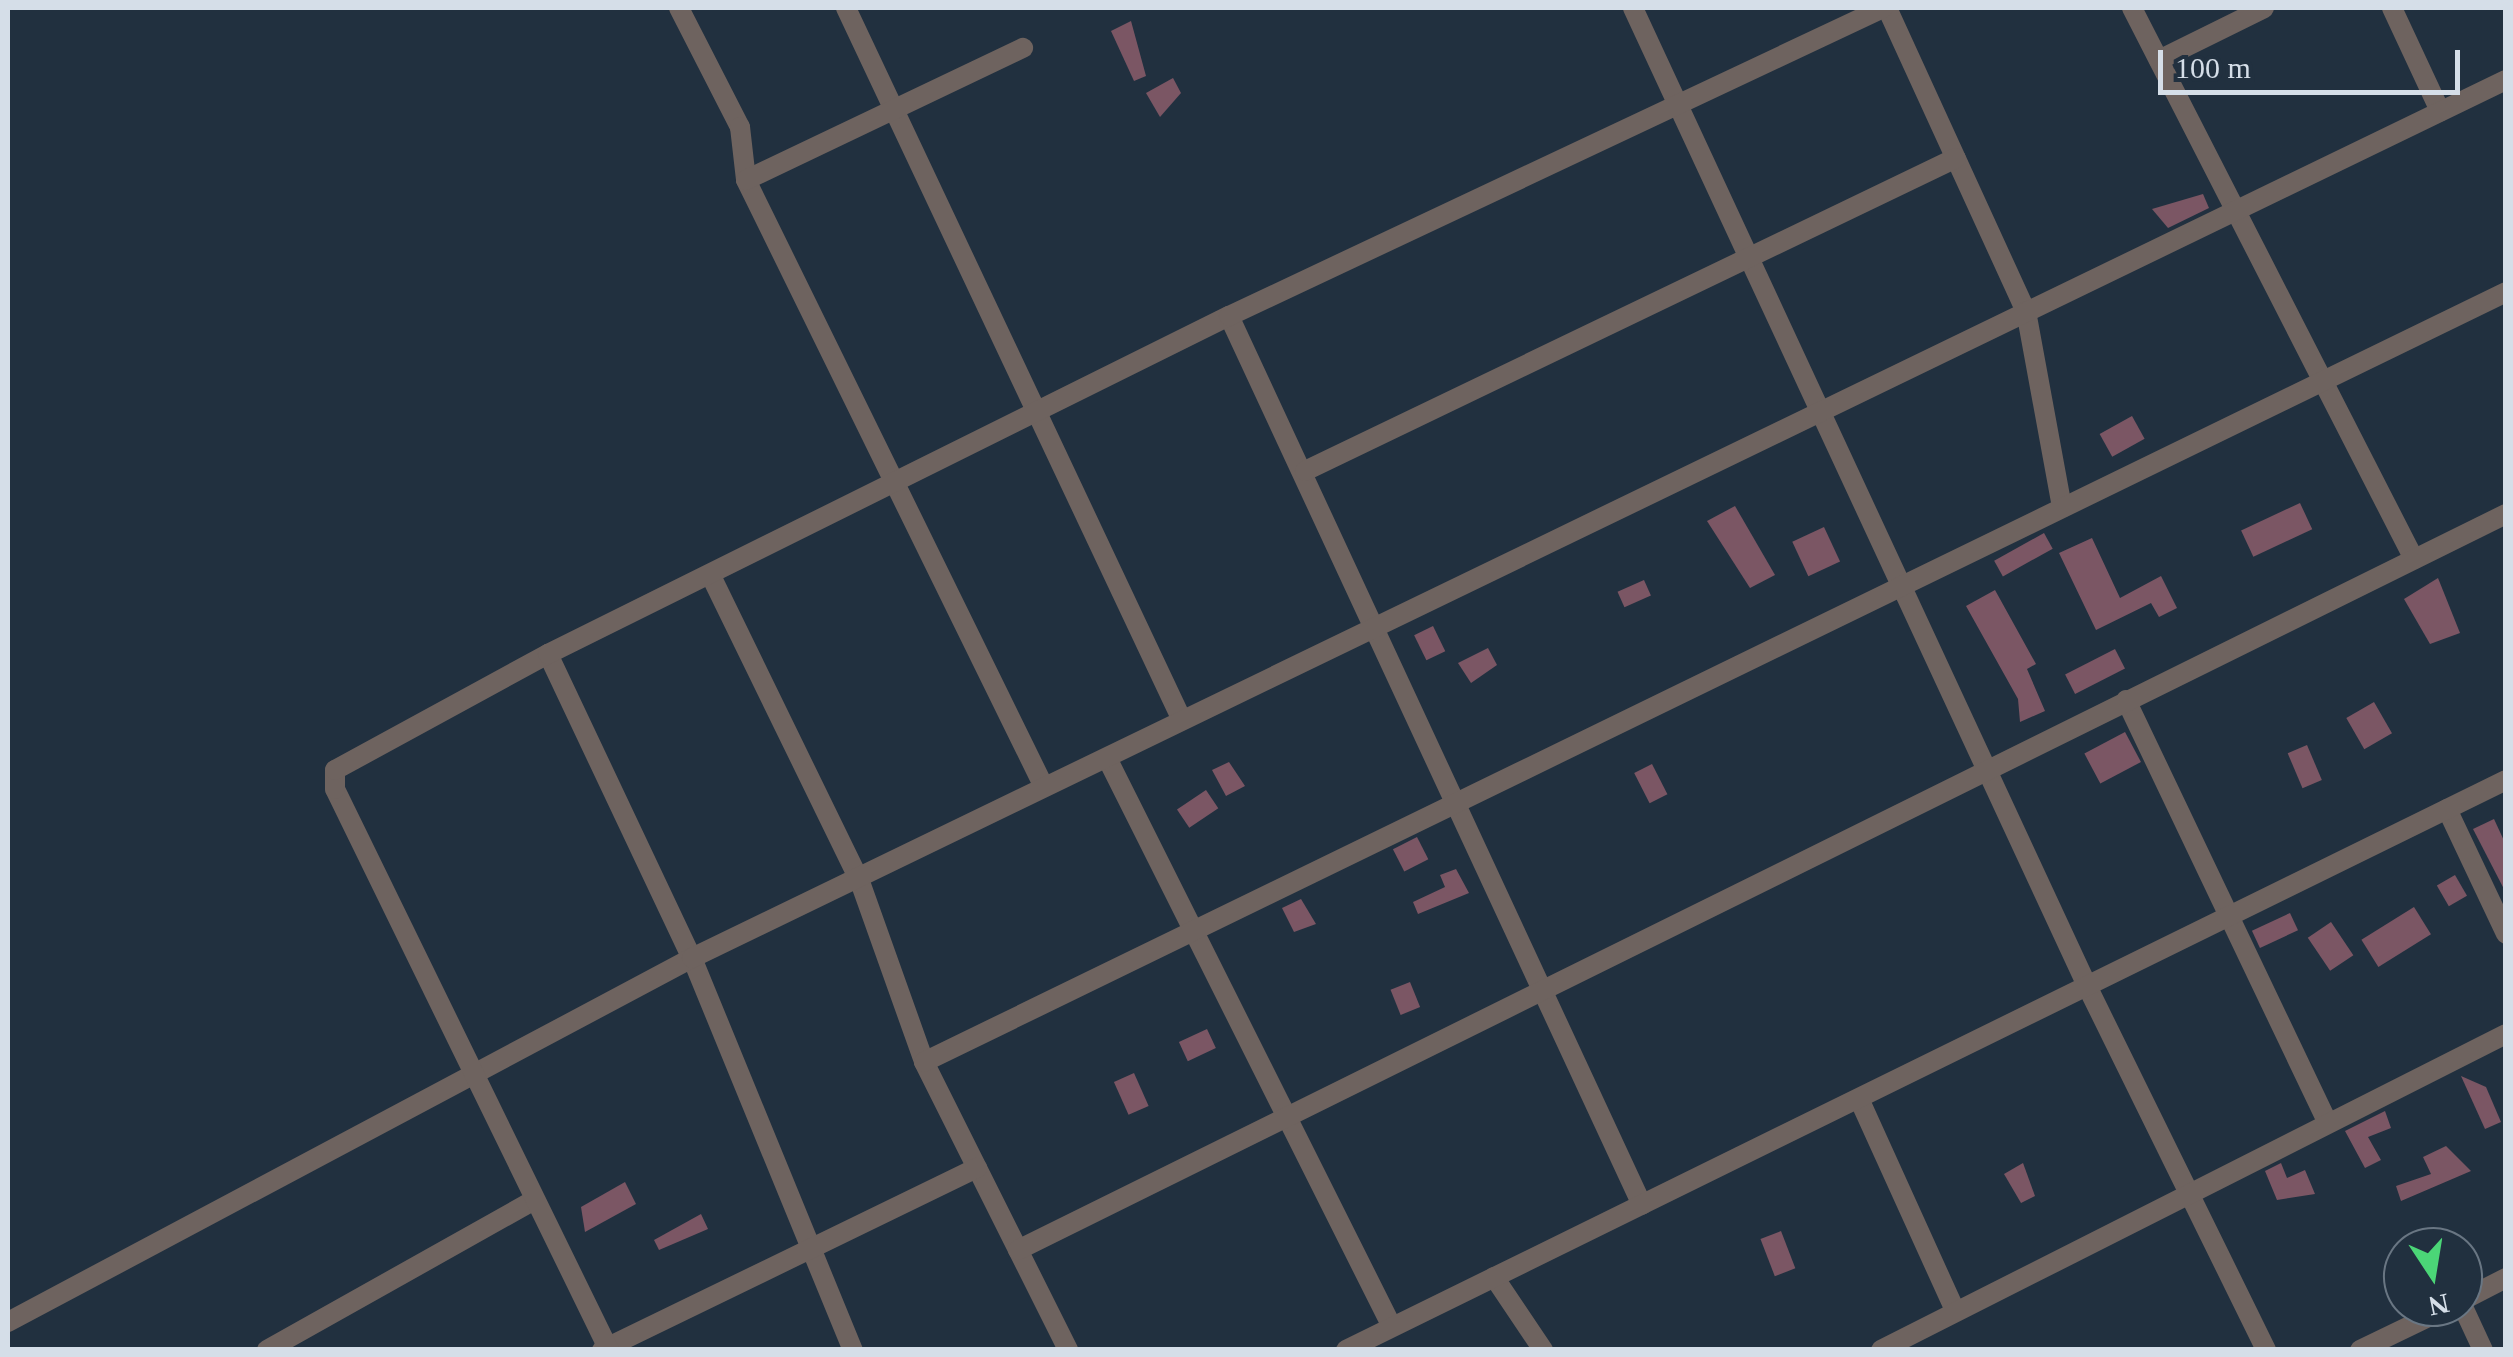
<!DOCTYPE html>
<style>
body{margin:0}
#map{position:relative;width:2513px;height:1357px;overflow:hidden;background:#21303f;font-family:Georgia,serif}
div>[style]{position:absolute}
.building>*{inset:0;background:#7b5664;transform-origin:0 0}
.street>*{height:20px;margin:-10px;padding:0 10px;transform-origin:10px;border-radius:10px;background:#6e635f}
span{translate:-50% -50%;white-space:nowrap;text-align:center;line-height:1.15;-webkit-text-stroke:9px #21303f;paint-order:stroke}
.frame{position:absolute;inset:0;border:10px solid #d5dee8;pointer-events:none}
.north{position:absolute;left:2383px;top:1227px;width:100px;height:100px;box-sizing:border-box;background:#21303f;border:2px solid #697683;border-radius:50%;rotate:168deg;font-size:28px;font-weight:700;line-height:40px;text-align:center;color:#d5dee8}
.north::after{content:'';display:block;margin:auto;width:35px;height:45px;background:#4bd677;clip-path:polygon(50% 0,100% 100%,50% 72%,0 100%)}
.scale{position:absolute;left:2158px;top:50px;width:302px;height:45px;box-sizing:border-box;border:5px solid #d5dee8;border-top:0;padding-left:12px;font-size:30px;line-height:35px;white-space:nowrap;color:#d5dee8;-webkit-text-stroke:8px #21303f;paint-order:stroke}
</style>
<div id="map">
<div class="building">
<div style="clip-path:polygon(1131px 21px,1146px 76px,1134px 81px,1111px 31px)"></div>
<div style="clip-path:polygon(1173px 78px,1181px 93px,1160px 117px,1146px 93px)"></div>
<div style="clip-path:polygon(2203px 194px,2209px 208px,2168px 228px,2152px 209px)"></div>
<div style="left:2132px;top:416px;width:26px;height:37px;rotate:61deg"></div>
<div style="left:2300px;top:503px;width:29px;height:65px;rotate:65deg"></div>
<div style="clip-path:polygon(1735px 506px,1775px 575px,1750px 588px,1707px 521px)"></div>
<div style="left:1824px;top:527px;width:38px;height:35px;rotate:65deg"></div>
<div style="left:2044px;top:533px;width:18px;height:57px;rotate:61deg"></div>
<div style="clip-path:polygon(2092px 538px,2120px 598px,2161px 576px,2177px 608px,2159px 617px,2151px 603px,2096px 630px,2059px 553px)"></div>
<div style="clip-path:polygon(2438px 578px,2460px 633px,2430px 644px,2404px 599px)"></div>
<div style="left:1644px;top:580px;width:17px;height:29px;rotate:66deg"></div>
<div style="clip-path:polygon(1995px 590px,2036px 664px,2027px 669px,2045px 711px,2020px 722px,2018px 699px,1966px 606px)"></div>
<div style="left:1433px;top:626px;width:28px;height:21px;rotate:64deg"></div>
<div style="clip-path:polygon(1488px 648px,1497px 665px,1471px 683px,1458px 663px)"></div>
<div style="left:2115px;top:649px;width:22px;height:56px;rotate:63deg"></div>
<div style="left:2374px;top:702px;width:36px;height:32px;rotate:60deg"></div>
<div style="left:2125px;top:732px;width:34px;height:46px;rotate:62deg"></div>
<div style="left:2307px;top:745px;width:38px;height:21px;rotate:67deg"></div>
<div style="clip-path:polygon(1229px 762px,1245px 786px,1226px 796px,1212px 770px)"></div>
<div style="left:1652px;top:764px;width:34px;height:20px;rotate:63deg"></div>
<div style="left:1206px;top:790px;width:22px;height:35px;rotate:56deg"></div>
<div style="clip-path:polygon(2494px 819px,2506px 845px,2506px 893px,2473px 829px)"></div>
<div style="left:1417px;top:837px;width:25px;height:27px;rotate:63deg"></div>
<div style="clip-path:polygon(1456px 869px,1469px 893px,1418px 914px,1413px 902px,1445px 887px,1440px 875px)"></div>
<div style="left:2455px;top:875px;width:24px;height:21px;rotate:60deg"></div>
<div style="clip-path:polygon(1301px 899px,1316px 924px,1294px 932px,1282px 908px)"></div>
<div style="left:2414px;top:907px;width:32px;height:62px;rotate:58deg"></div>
<div style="left:2290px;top:913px;width:19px;height:42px;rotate:65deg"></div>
<div style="left:2331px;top:922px;width:40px;height:28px;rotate:56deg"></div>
<div style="left:1410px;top:982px;width:27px;height:21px;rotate:68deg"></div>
<div style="left:1207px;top:1029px;width:21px;height:31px;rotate:65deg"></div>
<div style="left:1134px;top:1073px;width:36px;height:22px;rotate:66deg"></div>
<div style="clip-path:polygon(2461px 1076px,2486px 1087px,2501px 1122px,2485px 1129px)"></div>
<div style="clip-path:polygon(2385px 1111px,2391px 1128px,2368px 1137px,2381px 1160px,2365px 1168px,2345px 1131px)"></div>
<div style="clip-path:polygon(2446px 1146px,2471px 1171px,2401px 1201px,2396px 1186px,2431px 1174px,2423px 1157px)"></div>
<div style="clip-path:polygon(2023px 1163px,2035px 1196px,2021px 1203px,2004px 1174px)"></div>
<div style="clip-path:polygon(2281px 1163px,2287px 1178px,2305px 1170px,2315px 1194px,2277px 1200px,2265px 1171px)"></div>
<div style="clip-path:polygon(625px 1182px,636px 1204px,585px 1232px,581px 1207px)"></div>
<div style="clip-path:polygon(701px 1214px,708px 1229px,659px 1250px,654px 1240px)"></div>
<div style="left:1781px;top:1231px;width:40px;height:22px;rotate:69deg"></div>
</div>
<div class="street">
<div style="left:679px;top:8px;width:134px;rotate:62.9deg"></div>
<div style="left:740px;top:127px;width:53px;rotate:83.5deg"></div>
<div style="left:746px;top:180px;width:676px;rotate:63.85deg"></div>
<div style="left:846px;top:8px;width:785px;rotate:64.74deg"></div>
<div style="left:1633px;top:8px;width:1083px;rotate:65.09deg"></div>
<div style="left:2089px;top:990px;width:401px;rotate:63.8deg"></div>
<div style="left:1887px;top:8px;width:333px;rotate:65.4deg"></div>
<div style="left:2026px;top:311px;width:200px;rotate:79.6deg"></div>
<div style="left:2132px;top:8px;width:619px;rotate:62.9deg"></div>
<div style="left:2392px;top:8px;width:114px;rotate:65deg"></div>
<div style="left:2159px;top:60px;width:117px;rotate:-26.3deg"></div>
<div style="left:746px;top:180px;width:307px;rotate:-25.5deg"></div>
<div style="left:1229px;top:316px;width:980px;rotate:65.08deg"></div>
<div style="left:1305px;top:471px;width:722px;rotate:-25.68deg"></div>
<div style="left:711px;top:576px;width:337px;rotate:64deg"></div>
<div style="left:859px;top:879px;width:194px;rotate:70.4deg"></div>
<div style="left:924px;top:1062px;width:322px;rotate:63.4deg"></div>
<div style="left:548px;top:654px;width:336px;rotate:64.7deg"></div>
<div style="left:692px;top:958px;width:424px;rotate:67.7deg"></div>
<div style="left:2126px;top:700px;width:469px;rotate:64.5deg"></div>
<div style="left:1107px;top:758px;width:636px;rotate:63.39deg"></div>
<div style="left:2447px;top:809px;width:138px;rotate:64.7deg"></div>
<div style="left:924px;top:1062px;width:1759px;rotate:-25.95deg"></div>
<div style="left:1860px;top:1101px;width:227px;rotate:65.6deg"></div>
<div style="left:1018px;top:1250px;width:1660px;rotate:-26.32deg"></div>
<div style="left:1494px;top:1277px;width:88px;rotate:56.1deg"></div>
<div style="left:2463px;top:1300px;width:48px;rotate:-27.1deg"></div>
<div style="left:2463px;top:1307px;width:47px;rotate:65.1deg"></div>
<div style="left:8px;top:1322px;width:775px;rotate:-28.02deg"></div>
<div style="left:692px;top:958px;width:2015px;rotate:-25.83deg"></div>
<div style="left:267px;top:1350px;width:306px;rotate:-29.3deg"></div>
<div style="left:602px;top:1350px;width:417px;rotate:-25.9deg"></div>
<div style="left:609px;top:1350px;width:624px;rotate:-116.03deg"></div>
<div style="left:335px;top:789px;width:19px;rotate:-90deg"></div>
<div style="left:335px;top:770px;width:243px;rotate:-28.6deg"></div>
<div style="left:548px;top:654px;width:760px;rotate:-26.4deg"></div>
<div style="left:1229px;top:316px;width:723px;rotate:-25.22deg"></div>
<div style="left:1346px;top:1350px;width:1292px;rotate:-26.17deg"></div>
<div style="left:1881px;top:1350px;width:700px;rotate:-26.82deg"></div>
<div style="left:2360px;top:1350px;width:99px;rotate:-25.8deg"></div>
</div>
<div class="frame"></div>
<div class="north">N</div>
<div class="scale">100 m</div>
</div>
